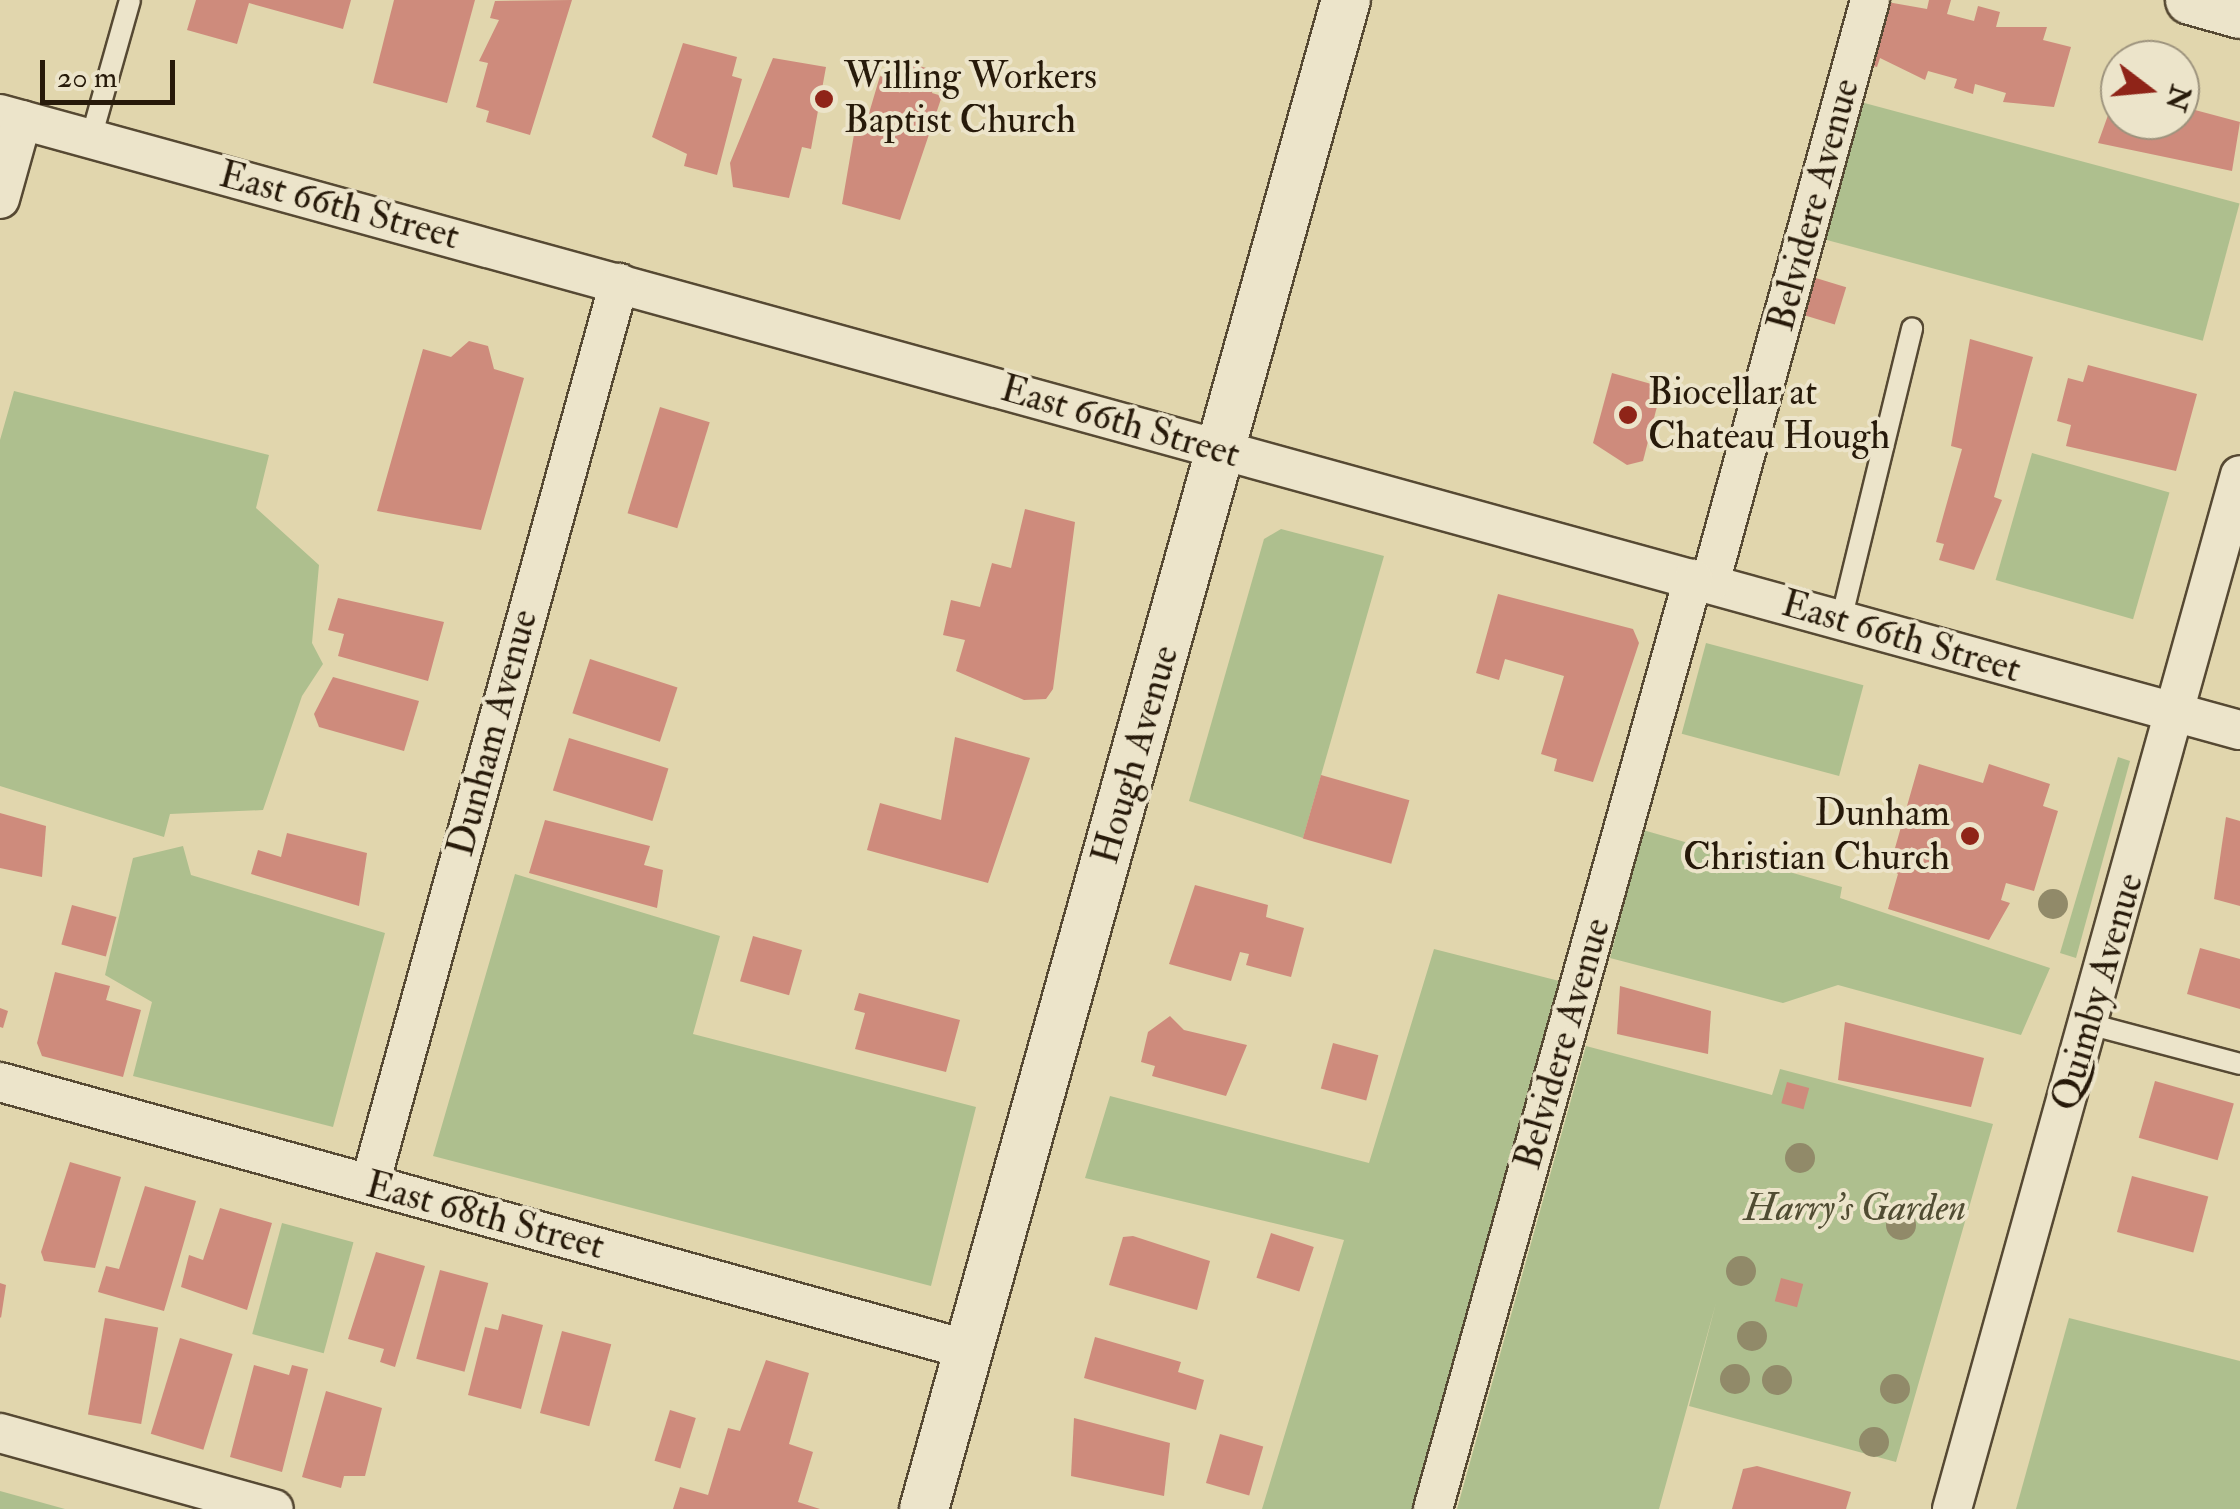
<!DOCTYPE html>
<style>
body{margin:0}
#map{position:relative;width:2240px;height:1509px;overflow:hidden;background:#e1d6ad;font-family:"IM FELL Double Pica",serif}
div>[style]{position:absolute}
.green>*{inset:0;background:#aebf8e;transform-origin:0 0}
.building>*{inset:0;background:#ce8b7c;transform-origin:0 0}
.roads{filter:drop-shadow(2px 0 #564933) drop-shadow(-2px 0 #564933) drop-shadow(0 2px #564933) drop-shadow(0 -2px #564933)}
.service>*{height:20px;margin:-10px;padding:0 10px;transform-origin:10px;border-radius:10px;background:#ece4ca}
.minor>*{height:38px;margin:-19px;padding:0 19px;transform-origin:19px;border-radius:19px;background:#ece4ca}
.tertiary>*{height:48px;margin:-24px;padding:0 24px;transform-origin:24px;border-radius:24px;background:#ece4ca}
.trees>*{width:30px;height:30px;margin:-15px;border-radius:50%;background:#918a69}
.dots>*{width:28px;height:28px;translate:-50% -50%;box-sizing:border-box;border:5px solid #ece4ca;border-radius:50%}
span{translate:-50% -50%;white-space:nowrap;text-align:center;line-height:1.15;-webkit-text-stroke:8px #ece4ca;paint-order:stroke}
.poi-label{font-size:38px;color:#271a0a}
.left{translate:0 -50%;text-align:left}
.right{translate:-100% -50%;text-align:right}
.street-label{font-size:38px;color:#271a0a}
.park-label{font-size:38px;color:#504c32;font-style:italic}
.north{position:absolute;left:2100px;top:40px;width:100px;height:100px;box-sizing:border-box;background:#ece4ca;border:2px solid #9d937d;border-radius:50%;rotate:106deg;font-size:28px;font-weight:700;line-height:40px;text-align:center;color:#271a0a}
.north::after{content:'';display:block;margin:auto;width:35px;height:45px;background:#8f2418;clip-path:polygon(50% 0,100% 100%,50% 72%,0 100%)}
.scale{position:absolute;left:40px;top:60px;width:135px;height:45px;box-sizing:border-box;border:5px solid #271a0a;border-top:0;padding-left:12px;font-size:30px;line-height:35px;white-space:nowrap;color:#271a0a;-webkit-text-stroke:8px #ece4ca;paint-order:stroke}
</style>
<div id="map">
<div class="green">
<div style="left:1857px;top:101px;width:396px;height:142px;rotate:15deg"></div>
<div style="clip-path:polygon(14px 391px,269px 455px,256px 508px,319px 565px,312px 643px,323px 664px,302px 696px,263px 810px,170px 814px,164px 837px,0 786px,0 440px)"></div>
<div style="left:2032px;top:453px;width:143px;height:132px;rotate:16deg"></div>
<div style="clip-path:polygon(1281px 529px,1384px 556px,1303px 838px,1189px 801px,1264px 539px)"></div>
<div style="left:1706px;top:643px;width:163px;height:94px;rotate:15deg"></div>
<div style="clip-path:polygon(2118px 757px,2130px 761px,2076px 958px,2060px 953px)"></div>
<div style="clip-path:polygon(1643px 830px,1842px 887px,1840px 898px,2050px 968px,2021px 1035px,1838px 985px,1783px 1003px,1610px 958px)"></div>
<div style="clip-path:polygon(183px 846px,191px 875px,385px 933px,333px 1127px,133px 1076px,152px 1002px,105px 975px,133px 858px)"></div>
<div style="clip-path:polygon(515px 874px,720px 936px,693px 1034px,976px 1107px,931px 1286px,433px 1156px)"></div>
<div style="clip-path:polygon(1434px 949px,1567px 983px,1412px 1509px,1262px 1509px,1344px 1240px,1085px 1178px,1110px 1096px,1369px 1163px)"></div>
<div style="clip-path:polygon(1586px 1046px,1772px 1095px,1780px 1069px,1993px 1124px,1896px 1462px,1689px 1406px,1716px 1303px,1659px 1509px,1457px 1509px)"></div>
<div style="left:282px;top:1223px;width:74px;height:115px;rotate:15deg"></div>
<div style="clip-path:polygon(2069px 1318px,2240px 1361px,2240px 1509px,2016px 1509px)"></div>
<div style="clip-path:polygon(0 1491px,65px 1509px,0 1509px)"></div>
</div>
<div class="building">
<div style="clip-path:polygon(196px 0,351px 0,343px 29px,249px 3px,237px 44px,187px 30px)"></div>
<div style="clip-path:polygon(394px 0,475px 0,447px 103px,373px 83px)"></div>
<div style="clip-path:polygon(572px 0,530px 135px,486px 122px,489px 111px,476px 107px,488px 63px,479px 61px,499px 20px,490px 18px,495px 1px)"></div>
<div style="clip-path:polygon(1876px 0,1927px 9px,1929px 0,1951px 0,1947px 14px,1974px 21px,1978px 6px,2000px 12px,1996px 27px,2047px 27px,2043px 40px,2071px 47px,2054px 107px,2003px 102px,2006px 93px,1975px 84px,1973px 94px,1954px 88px,1957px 79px,1928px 71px,1925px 80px,1880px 58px,1877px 67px,1859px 62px)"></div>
<div style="clip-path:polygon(683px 43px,737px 57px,732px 76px,742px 79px,717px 175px,684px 166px,687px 154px,652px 137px)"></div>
<div style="clip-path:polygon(773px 58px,826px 67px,811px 149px,802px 147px,789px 198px,733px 187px,730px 163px)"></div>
<div style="clip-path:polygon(907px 63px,938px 71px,932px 93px,942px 96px,900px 220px,842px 204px,857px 117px,867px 120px,880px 76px,902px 82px)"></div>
<div style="clip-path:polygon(2116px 93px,2120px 120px,2180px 120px,2180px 106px,2240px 122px,2232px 171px,2098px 143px)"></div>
<div style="left:1806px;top:275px;width:42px;height:39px;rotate:17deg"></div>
<div style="clip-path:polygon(1970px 339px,2033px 357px,1994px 497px,2002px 500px,1974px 570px,1939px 560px,1944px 544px,1936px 542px,1962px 449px,1951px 446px)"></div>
<div style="clip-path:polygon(469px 341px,488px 346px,494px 369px,524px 378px,481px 530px,377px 511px,423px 349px,451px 357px)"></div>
<div style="clip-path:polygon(2088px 365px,2197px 394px,2176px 471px,2066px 446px,2071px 425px,2057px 421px,2068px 378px,2083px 382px)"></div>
<div style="clip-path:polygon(1612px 373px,1662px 387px,1643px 461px,1627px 465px,1593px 443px)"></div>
<div style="left:660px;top:407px;width:52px;height:111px;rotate:17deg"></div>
<div style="clip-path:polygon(1025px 509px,1075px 522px,1053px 689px,1046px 699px,1024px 700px,956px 671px,965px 640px,943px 635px,951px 600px,980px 607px,992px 563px,1011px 568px)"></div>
<div style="clip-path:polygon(1498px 594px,1633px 629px,1639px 643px,1593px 782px,1554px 771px,1557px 759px,1541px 754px,1564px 676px,1505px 659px,1499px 680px,1476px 673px)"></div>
<div style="clip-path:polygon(338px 598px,444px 622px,428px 681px,338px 656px,344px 634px,328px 630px)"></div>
<div style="left:590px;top:659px;width:92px;height:57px;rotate:18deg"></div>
<div style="clip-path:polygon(333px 677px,419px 701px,404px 751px,319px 727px,314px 714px)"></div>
<div style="clip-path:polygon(955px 737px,1030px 758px,988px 883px,867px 850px,880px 803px,941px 820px)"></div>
<div style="left:569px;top:738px;width:104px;height:55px;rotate:17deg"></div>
<div style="clip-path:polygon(1919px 764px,1983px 783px,1989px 764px,2050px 784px,2043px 806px,2058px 811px,2034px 891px,2006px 883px,2001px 900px,2010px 903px,1989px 940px,1888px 909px,1898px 874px,1879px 861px,1882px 852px,1893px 855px)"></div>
<div style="left:1321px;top:775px;width:92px;height:66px;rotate:16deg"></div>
<div style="clip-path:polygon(0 813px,46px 826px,42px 877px,0 868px)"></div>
<div style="clip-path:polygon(2226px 817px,2240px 821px,2240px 906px,2214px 899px)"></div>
<div style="clip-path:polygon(545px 820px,650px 846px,644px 865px,663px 870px,657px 908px,529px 873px)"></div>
<div style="clip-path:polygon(287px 833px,367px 853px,359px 906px,251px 874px,258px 850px,281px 857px)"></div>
<div style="clip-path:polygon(1195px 885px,1268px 905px,1266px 917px,1304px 928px,1291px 977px,1246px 965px,1249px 954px,1240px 952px,1231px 981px,1169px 964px)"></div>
<div style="left:72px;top:905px;width:46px;height:41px;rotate:15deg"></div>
<div style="left:753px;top:936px;width:51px;height:47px;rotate:16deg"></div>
<div style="clip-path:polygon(2200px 948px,2240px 959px,2240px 1009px,2187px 994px)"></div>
<div style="clip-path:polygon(55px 972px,110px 986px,106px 1000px,141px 1010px,123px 1077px,42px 1056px,37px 1043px)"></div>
<div style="clip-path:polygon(1620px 986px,1711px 1011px,1708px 1054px,1617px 1034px)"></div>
<div style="clip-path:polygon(859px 993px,960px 1020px,946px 1072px,855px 1049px,865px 1013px,854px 1010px)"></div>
<div style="clip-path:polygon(0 1008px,8px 1011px,3px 1028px,0 1027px)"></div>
<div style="clip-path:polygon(1170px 1016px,1184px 1030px,1247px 1045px,1226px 1096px,1152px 1076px,1155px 1066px,1141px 1062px,1148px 1032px)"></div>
<div style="clip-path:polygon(1845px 1022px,1984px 1058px,1971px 1107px,1838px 1080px)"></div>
<div style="left:1333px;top:1043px;width:47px;height:47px;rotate:15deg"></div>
<div style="left:2155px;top:1081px;width:82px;height:59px;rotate:16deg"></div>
<div style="left:1787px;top:1082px;width:23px;height:22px;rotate:15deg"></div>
<div style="clip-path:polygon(70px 1162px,121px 1177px,95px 1268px,44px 1261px,41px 1252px)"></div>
<div style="left:2132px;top:1176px;width:79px;height:58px;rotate:15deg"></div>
<div style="clip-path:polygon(145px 1186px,196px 1201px,164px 1311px,98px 1292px,106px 1266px,119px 1269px)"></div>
<div style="clip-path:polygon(220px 1208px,272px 1223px,247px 1310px,181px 1287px,189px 1255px,203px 1260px)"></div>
<div style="left:1271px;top:1233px;width:45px;height:47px;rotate:18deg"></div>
<div style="clip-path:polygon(1133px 1236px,1210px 1261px,1197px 1310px,1109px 1285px,1123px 1237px)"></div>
<div style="clip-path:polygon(376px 1252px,425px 1266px,395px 1367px,380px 1362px,384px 1349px,348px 1339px)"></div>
<div style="left:440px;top:1270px;width:50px;height:92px;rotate:15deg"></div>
<div style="left:1781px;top:1278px;width:23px;height:24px;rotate:15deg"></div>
<div style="clip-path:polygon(0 1283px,6px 1285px,1px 1318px,0 1317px)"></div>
<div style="clip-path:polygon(502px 1314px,543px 1325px,521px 1409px,468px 1395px,485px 1327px,498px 1330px)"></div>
<div style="left:105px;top:1318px;width:54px;height:98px;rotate:10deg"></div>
<div style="left:562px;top:1331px;width:51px;height:85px;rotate:15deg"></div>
<div style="clip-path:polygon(1095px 1337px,1181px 1362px,1178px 1372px,1204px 1380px,1196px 1410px,1084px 1378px)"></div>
<div style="left:180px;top:1338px;width:55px;height:100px;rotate:17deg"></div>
<div style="clip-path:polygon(766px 1360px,809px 1373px,789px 1444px,813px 1452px,798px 1502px,820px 1509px,673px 1509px,680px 1487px,708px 1495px,728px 1428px,740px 1431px)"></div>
<div style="clip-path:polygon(254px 1365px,289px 1375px,292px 1365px,308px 1369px,282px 1472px,230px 1457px)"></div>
<div style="clip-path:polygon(326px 1391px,382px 1408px,365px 1476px,344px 1476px,341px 1488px,302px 1477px)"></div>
<div style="left:670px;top:1410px;width:27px;height:53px;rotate:17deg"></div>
<div style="clip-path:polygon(1074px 1418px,1170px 1443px,1164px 1496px,1071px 1476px)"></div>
<div style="left:1220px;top:1434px;width:45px;height:51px;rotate:16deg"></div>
<div style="clip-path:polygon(1757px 1466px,1851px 1492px,1846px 1509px,1732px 1509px,1743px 1469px)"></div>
</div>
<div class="roads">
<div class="service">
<div style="left:91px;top:138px;width:143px;rotate:-74.2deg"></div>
<div style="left:1841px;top:620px;width:300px;rotate:-76.3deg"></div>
<div style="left:2089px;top:1024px;width:156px;rotate:14.8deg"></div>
</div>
<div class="minor">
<div style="left:0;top:114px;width:2323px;rotate:15.38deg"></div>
<div style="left:0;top:199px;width:82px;rotate:-74.4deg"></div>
<div style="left:1710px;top:583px;width:605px;rotate:-74.65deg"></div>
<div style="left:0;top:1082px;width:1005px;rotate:15.46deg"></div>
<div style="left:370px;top:1184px;width:935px;rotate:-74.55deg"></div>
<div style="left:0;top:1433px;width:284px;rotate:15.5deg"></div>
<div style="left:1433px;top:1509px;width:966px;rotate:-74.38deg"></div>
<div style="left:1952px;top:1509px;width:1073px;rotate:-74.44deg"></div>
</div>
<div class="tertiary">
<div style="left:2190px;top:0;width:52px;rotate:15.6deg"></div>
<div style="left:924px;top:1509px;width:1567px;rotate:-74.38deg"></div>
</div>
</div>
<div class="trees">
<div style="left:2053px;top:904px"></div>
<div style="left:1800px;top:1158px"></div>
<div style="left:1901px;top:1225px"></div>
<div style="left:1741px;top:1271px"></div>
<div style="left:1752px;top:1336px"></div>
<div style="left:1735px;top:1379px"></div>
<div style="left:1777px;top:1380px"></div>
<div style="left:1895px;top:1389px"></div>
<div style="left:1874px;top:1442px"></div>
</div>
<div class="dots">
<div style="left:824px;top:99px;background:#8f2418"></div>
<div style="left:1628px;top:415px;background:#8f2418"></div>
<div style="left:1970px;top:836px;background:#8f2418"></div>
</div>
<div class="poi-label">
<span class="left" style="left:844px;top:99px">Willing Workers<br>Baptist Church</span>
<span class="left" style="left:1648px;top:415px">Biocellar at<br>Chateau Hough</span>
<span class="right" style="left:1950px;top:836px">Dunham<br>Christian Church</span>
</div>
<div class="street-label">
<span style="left:1814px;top:205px;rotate:-75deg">Belvidere Avenue</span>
<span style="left:339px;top:206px;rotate:15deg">East 66th Street</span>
<span style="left:1120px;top:422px;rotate:16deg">East 66th Street</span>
<span style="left:1901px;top:637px;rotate:16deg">East 66th Street</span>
<span style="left:493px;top:733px;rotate:-75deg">Dunham Avenue</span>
<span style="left:1136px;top:755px;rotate:-74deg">Hough Avenue</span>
<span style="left:2098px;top:992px;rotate:-74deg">Quimby Avenue</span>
<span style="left:1563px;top:1044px;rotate:-74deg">Belvidere Avenue</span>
<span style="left:485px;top:1216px;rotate:15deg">East 68th Street</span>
</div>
<div class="park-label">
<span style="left:1855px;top:1209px">Harry's Garden</span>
</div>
<div class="north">N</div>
<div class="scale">20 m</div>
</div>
